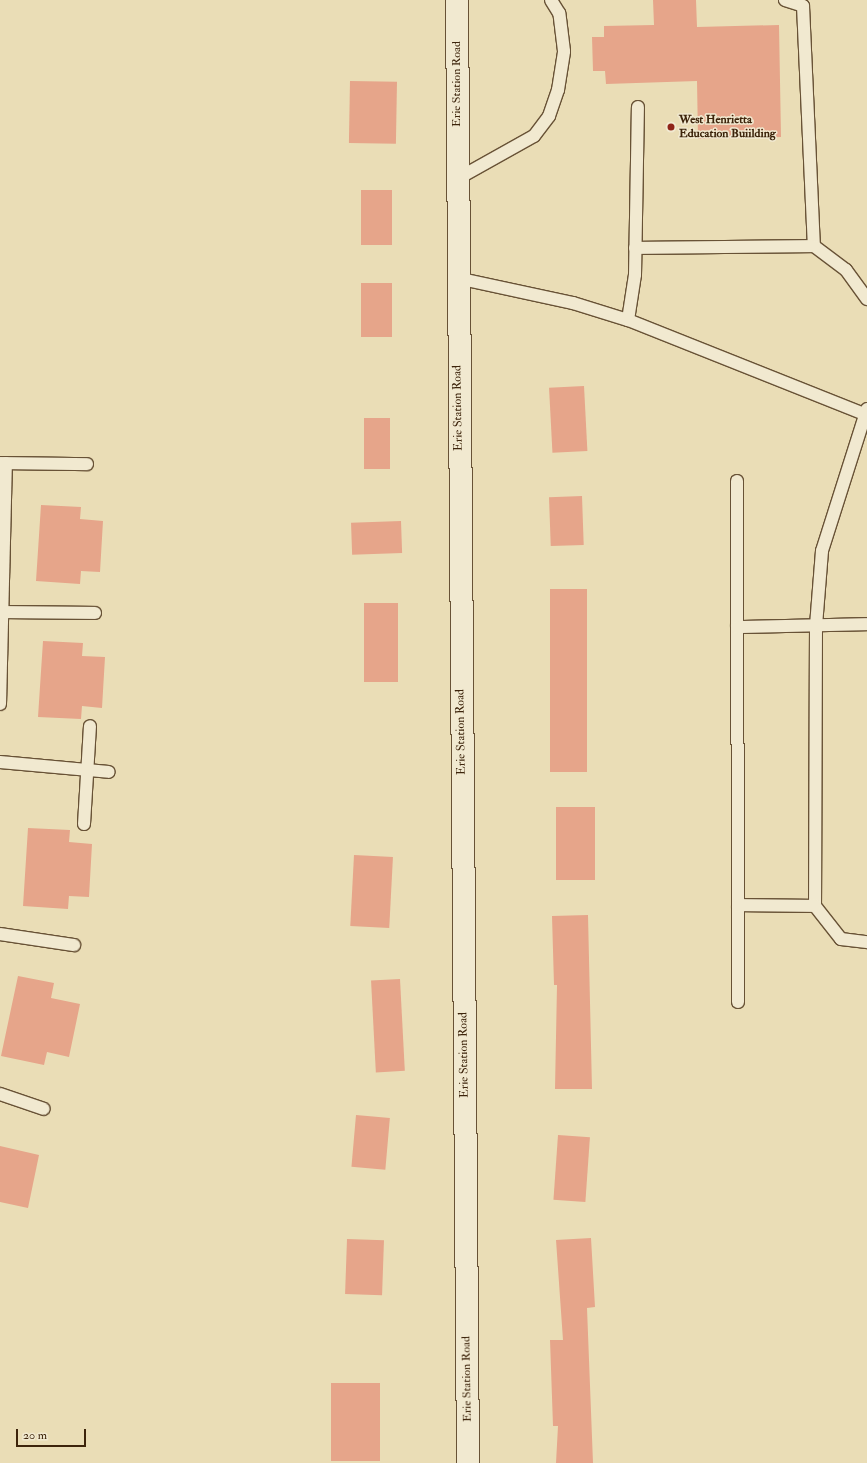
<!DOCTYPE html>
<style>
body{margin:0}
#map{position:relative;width:867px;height:1463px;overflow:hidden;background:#eaddb6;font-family:"IM FELL Double Pica",serif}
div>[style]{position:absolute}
.building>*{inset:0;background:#e6a58a;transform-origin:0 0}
.roads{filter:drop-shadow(1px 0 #685236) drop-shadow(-1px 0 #685236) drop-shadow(0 1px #685236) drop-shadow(0 -1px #685236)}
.lane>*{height:12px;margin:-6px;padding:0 6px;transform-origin:6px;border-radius:6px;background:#f1e9d0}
.secondary>*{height:22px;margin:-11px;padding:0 11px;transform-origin:11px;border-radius:11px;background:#f1e9d0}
.dots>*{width:11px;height:11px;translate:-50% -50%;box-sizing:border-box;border:2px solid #f1e9d0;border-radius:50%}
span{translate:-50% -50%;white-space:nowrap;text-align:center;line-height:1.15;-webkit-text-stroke:3px #f1e9d0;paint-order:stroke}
.street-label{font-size:12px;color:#3d240b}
.poi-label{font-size:12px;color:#3d240b;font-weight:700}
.left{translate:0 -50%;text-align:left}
.scale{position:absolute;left:16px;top:1429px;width:70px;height:18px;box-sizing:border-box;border:2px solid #3d240b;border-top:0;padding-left:5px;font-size:12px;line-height:14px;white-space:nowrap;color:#3d240b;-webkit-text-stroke:3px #f1e9d0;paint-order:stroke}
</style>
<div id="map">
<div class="building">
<div style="clip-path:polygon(653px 0,696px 0,697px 27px,779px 25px,781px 137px,698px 139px,697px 81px,606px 84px,605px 71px,593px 71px,592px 37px,604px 37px,604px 26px,654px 25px)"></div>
<div style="left:350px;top:81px;width:47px;height:62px;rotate:1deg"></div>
<div style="left:361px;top:190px;width:31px;height:55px"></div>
<div style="left:392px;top:283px;width:54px;height:31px;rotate:90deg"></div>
<div style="left:584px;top:386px;width:65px;height:35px;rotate:87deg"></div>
<div style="left:364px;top:418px;width:26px;height:51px"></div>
<div style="left:582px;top:496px;width:49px;height:33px;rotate:88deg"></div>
<div style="clip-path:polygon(41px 505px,81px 507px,80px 519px,103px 521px,100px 572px,81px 571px,80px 584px,36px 581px)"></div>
<div style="left:401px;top:521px;width:32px;height:50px;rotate:88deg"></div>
<div style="left:550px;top:589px;width:37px;height:183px"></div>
<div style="left:364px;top:603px;width:34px;height:79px"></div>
<div style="clip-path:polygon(43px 641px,83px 643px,82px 656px,105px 657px,102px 708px,82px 706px,81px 719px,38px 717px)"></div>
<div style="left:556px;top:807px;width:39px;height:73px"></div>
<div style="clip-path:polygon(28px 828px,70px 830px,69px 842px,92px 844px,89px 897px,69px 896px,68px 909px,23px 906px)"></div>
<div style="left:354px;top:855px;width:39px;height:71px;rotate:3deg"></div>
<div style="clip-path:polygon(588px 915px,592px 1089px,555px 1089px,557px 985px,554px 985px,552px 916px)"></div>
<div style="clip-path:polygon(18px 976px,54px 983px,51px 998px,80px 1004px,69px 1057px,47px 1052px,44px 1065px,1px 1056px)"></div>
<div style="left:400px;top:979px;width:92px;height:29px;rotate:87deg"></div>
<div style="left:356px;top:1115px;width:34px;height:52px;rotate:5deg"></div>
<div style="left:558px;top:1135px;width:32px;height:65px;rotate:4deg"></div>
<div style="clip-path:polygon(0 1146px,39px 1155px,28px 1208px,0 1202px)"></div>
<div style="clip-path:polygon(591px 1238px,595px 1307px,587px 1308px,593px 1463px,556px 1463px,558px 1426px,553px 1426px,550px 1340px,563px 1340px,556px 1240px)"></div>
<div style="left:347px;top:1239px;width:37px;height:55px;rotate:2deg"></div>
<div style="left:331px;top:1383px;width:49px;height:78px"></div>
</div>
<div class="roads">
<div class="lane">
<div style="left:785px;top:0;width:19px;rotate:18deg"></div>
<div style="left:803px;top:6px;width:240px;rotate:87.4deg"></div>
<div style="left:814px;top:246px;width:40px;rotate:37deg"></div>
<div style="left:846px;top:270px;width:36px;rotate:54deg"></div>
<div style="left:457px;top:179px;width:88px;rotate:-29.2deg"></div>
<div style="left:534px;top:136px;width:25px;rotate:-53deg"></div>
<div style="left:549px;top:116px;width:28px;rotate:-71deg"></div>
<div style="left:558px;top:90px;width:39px;rotate:-81deg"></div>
<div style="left:564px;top:51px;width:38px;rotate:-97deg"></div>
<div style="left:559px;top:13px;width:15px;rotate:-122deg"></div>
<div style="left:635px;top:248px;width:179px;rotate:-0.6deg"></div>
<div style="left:457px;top:278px;width:119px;rotate:12.2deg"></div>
<div style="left:573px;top:303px;width:58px;rotate:17.2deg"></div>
<div style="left:628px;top:320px;width:257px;rotate:21.7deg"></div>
<div style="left:628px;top:320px;width:46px;rotate:-81.2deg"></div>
<div style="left:635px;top:275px;width:168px;rotate:-89deg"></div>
<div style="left:867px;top:409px;width:149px;rotate:107.6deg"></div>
<div style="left:822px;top:551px;width:75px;rotate:94.6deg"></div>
<div style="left:816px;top:626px;width:280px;rotate:90.2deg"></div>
<div style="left:815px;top:906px;width:42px;rotate:51.8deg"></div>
<div style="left:841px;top:939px;width:26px;rotate:7deg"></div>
<div style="left:0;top:463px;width:87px;rotate:0.7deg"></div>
<div style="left:737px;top:481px;width:521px;rotate:89.89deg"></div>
<div style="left:0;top:612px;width:95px;rotate:0.6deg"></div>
<div style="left:737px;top:627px;width:130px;rotate:-1.3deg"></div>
<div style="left:0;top:704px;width:241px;rotate:-88.6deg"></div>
<div style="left:0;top:762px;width:109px;rotate:5.2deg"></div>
<div style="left:84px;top:824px;width:98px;rotate:-86.5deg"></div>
<div style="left:738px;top:905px;width:77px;rotate:0.7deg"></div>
<div style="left:0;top:934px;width:75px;rotate:8.5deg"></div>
<div style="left:0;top:1094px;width:46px;rotate:18.8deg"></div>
</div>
<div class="secondary">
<div style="left:457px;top:0;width:1463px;rotate:89.57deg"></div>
</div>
</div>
<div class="dots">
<div style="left:671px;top:127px;background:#8f2418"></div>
</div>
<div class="street-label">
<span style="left:457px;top:84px;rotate:-90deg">Erie Station Road</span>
<span style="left:458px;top:408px;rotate:-91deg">Erie Station Road</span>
<span style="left:461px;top:732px;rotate:-91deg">Erie Station Road</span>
<span style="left:464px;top:1055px;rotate:-91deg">Erie Station Road</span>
<span style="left:467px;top:1379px;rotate:-91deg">Erie Station Road</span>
</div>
<div class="poi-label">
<span class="left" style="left:679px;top:127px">West Henrietta<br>Education Buiilding</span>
</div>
<div class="scale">20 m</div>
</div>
